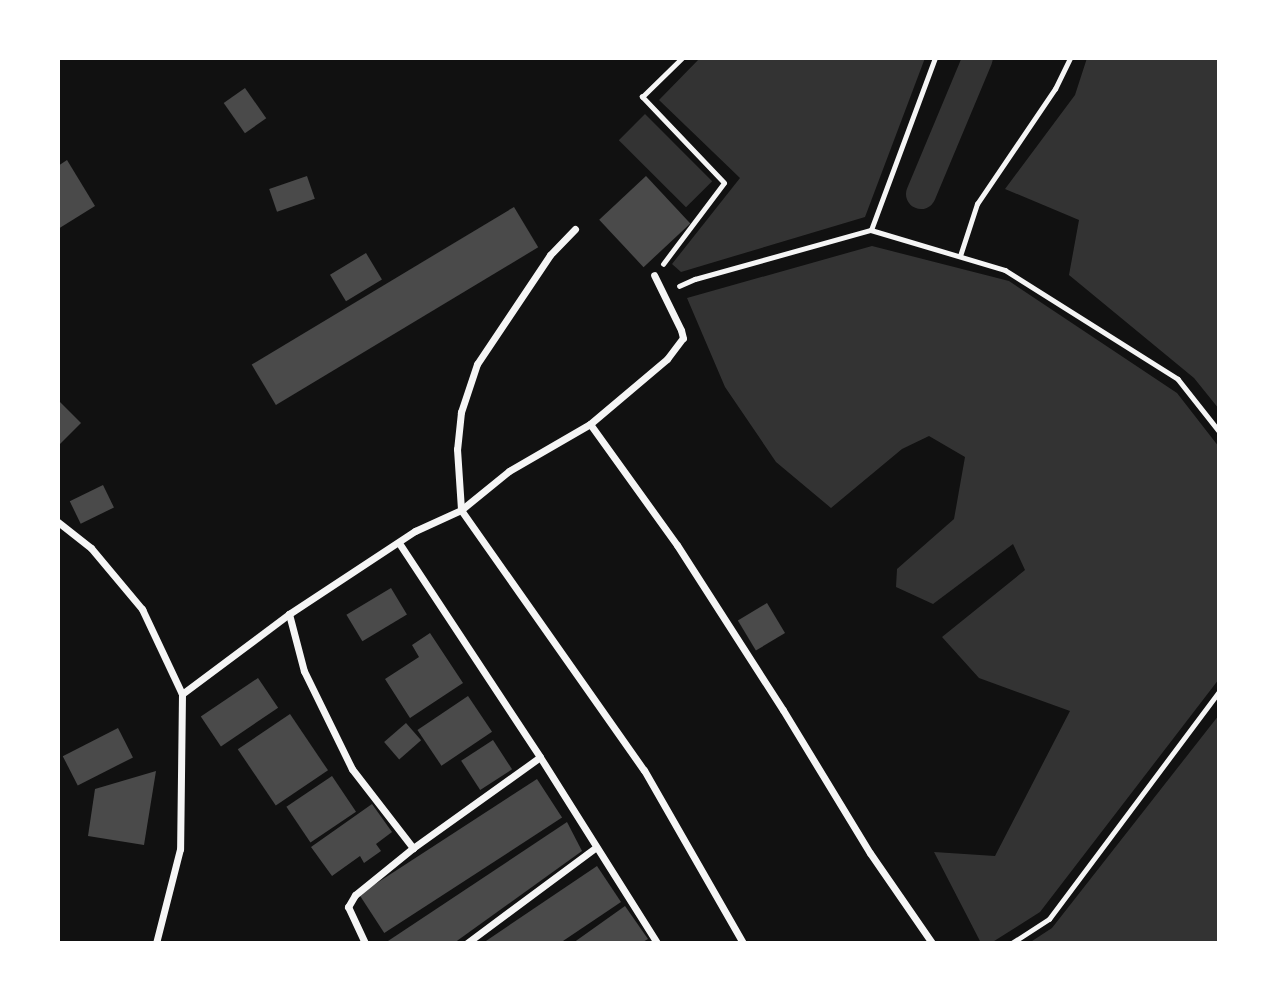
<!DOCTYPE html>
<style>
body{margin:0}
#map{position:relative;width:1277px;height:1001px;overflow:hidden;background:#111;font-family:Lato,sans-serif}
div>[style]{position:absolute}
.water>*{inset:0;background:#333;transform-origin:0 0}
.canal>*{height:30px;margin:-15px;padding:0 15px;transform-origin:15px;border-radius:15px;background:#333}
.building>*{inset:0;background:#4a4a4a;transform-origin:0 0}
.path>*{height:4.5px;margin:-2.25px;padding:0 2.25px;transform-origin:2.25px;border-radius:2.25px;background:#f5f5f5}
.minor>*{height:7px;margin:-3.5px;padding:0 3.5px;transform-origin:3.5px;border-radius:3.5px;background:#f5f5f5}
span{translate:-50% -50%;white-space:nowrap;text-align:center;line-height:1.15;-webkit-text-stroke:6px #fff;paint-order:stroke}
.frame{position:absolute;inset:0;border:60px solid #fff;pointer-events:none}
</style>
<div id="map">
<div class="water">
<div style="clip-path:polygon(700px 58px,925px 58px,865px 217px,681px 272px,672px 264px,740px 178px,659px 100px)"></div>
<div style="clip-path:polygon(1087px 58px,1219px 58px,1219px 409px,1194px 378px,1069px 275px,1079px 220px,1005px 189px,1075px 95px)"></div>
<div style="left:645px;top:114px;width:95px;height:37px;rotate:45deg"></div>
<div style="clip-path:polygon(872px 246px,1009px 281px,1177px 393px,1219px 447px,1219px 679px,1040px 912px,991px 943px,981px 943px,934px 852px,995px 856px,1070px 711px,979px 678px,942px 637px,1025px 570px,1013px 544px,933px 604px,896px 587px,897px 569px,954px 519px,965px 457px,929px 436px,902px 449px,831px 508px,776px 462px,725px 387px,687px 298px)"></div>
<div style="clip-path:polygon(1219px 715px,1219px 943px,1029px 943px,1052px 928px)"></div>
</div>
<div class="canal">
<div style="left:921px;top:194px;width:147px;rotate:-67.3deg"></div>
</div>
<div class="building">
<div style="left:245px;top:88px;width:37px;height:26px;rotate:55deg"></div>
<div style="clip-path:polygon(67px 160px,95px 206px,58px 229px,58px 166px)"></div>
<div style="left:307px;top:176px;width:24px;height:40px;rotate:71deg"></div>
<div style="left:646px;top:176px;width:65px;height:64px;rotate:47deg"></div>
<div style="left:514px;top:207px;width:47px;height:306px;rotate:59deg"></div>
<div style="left:366px;top:253px;width:31px;height:42px;rotate:59deg"></div>
<div style="clip-path:polygon(58px 400px,81px 423px,58px 446px)"></div>
<div style="left:103px;top:485px;width:25px;height:37px;rotate:64deg"></div>
<div style="left:391px;top:588px;width:31px;height:52px;rotate:59deg"></div>
<div style="left:767px;top:603px;width:35px;height:34px;rotate:59deg"></div>
<div style="clip-path:polygon(430px 633px,463px 683px,410px 718px,385px 679px,419px 657px,412px 645px)"></div>
<div style="left:258px;top:678px;width:36px;height:69px;rotate:56deg"></div>
<div style="left:468px;top:696px;width:43px;height:61px;rotate:56deg"></div>
<div style="left:290px;top:714px;width:68px;height:63px;rotate:56deg"></div>
<div style="left:406px;top:723px;width:23px;height:29px;rotate:49deg"></div>
<div style="left:118px;top:728px;width:33px;height:62px;rotate:63deg"></div>
<div style="left:493px;top:740px;width:35px;height:38px;rotate:57deg"></div>
<div style="clip-path:polygon(156px 771px,144px 845px,88px 836px,95px 789px)"></div>
<div style="left:332px;top:776px;width:43px;height:55px;rotate:56deg"></div>
<div style="left:537px;top:779px;width:46px;height:212px;rotate:57deg"></div>
<div style="clip-path:polygon(372px 804px,392px 832px,376px 844px,381px 851px,364px 863px,360px 856px,332px 876px,311px 847px)"></div>
<div style="clip-path:polygon(567px 822px,582px 851px,454px 943px,389px 943px,388px 941px)"></div>
<div style="clip-path:polygon(597px 866px,621px 902px,560px 943px,483px 943px)"></div>
<div style="clip-path:polygon(625px 906px,648px 939px,641px 943px,573px 943px)"></div>
</div>
<div class="path">
<div style="left:871px;top:230px;width:184px;rotate:-69.6deg"></div>
<div style="left:960px;top:256px;width:55px;rotate:-71.9deg"></div>
<div style="left:977px;top:204px;width:139px;rotate:-55.9deg"></div>
<div style="left:1055px;top:89px;width:34px;rotate:-64deg"></div>
<div style="left:663px;top:264px;width:101px;rotate:-53deg"></div>
<div style="left:724px;top:183px;width:119px;rotate:-133.6deg"></div>
<div style="left:642px;top:97px;width:56px;rotate:-44.3deg"></div>
<div style="left:679px;top:286px;width:17px;rotate:-24deg"></div>
<div style="left:695px;top:279px;width:183px;rotate:-15.6deg"></div>
<div style="left:871px;top:230px;width:140px;rotate:16.6deg"></div>
<div style="left:1005px;top:270px;width:204px;rotate:32.2deg"></div>
<div style="left:1178px;top:379px;width:66px;rotate:51.7deg"></div>
<div style="left:1012px;top:943px;width:44px;rotate:-33deg"></div>
<div style="left:1049px;top:919px;width:284px;rotate:-53.2deg"></div>
</div>
<div class="minor">
<div style="left:575px;top:229px;width:36px;rotate:134deg"></div>
<div style="left:550px;top:255px;width:131px;rotate:123.8deg"></div>
<div style="left:477px;top:364px;width:51px;rotate:108.4deg"></div>
<div style="left:461px;top:412px;width:37px;rotate:96deg"></div>
<div style="left:457px;top:449px;width:61px;rotate:86.2deg"></div>
<div style="left:461px;top:510px;width:318px;rotate:54.9deg"></div>
<div style="left:644px;top:770px;width:199px;rotate:60.2deg"></div>
<div style="left:590px;top:424px;width:149px;rotate:54.3deg"></div>
<div style="left:677px;top:545px;width:196px;rotate:57.3deg"></div>
<div style="left:783px;top:710px;width:167px;rotate:58.7deg"></div>
<div style="left:870px;top:853px;width:109px;rotate:55.4deg"></div>
<div style="left:58px;top:522px;width:42px;rotate:38.2deg"></div>
<div style="left:91px;top:548px;width:80px;rotate:50.1deg"></div>
<div style="left:142px;top:609px;width:94px;rotate:64.8deg"></div>
<div style="left:182px;top:694px;width:155px;rotate:90.7deg"></div>
<div style="left:180px;top:849px;width:97px;rotate:104.3deg"></div>
<div style="left:399px;top:543px;width:256px;rotate:56.6deg"></div>
<div style="left:540px;top:757px;width:220px;rotate:57.8deg"></div>
<div style="left:289px;top:614px;width:59px;rotate:75.3deg"></div>
<div style="left:304px;top:671px;width:109px;rotate:63.9deg"></div>
<div style="left:352px;top:769px;width:100px;rotate:52.3deg"></div>
<div style="left:182px;top:694px;width:134px;rotate:-36.8deg"></div>
<div style="left:289px;top:614px;width:151px;rotate:-33.4deg"></div>
<div style="left:415px;top:531px;width:51px;rotate:-24.5deg"></div>
<div style="left:461px;top:510px;width:62px;rotate:-39.1deg"></div>
<div style="left:509px;top:471px;width:94px;rotate:-30.1deg"></div>
<div style="left:590px;top:424px;width:101px;rotate:-40.2deg"></div>
<div style="left:667px;top:359px;width:26px;rotate:-53deg"></div>
<div style="left:683px;top:338px;width:8px;rotate:-104deg"></div>
<div style="left:681px;top:330px;width:61px;rotate:-116.1deg"></div>
<div style="left:365px;top:943px;width:40px;rotate:-115deg"></div>
<div style="left:348px;top:907px;width:14px;rotate:-60deg"></div>
<div style="left:355px;top:895px;width:75px;rotate:-39deg"></div>
<div style="left:413px;top:848px;width:156px;rotate:-35.6deg"></div>
<div style="left:467px;top:943px;width:159px;rotate:-36.6deg"></div>
</div>
<div class="frame"></div>
</div>
